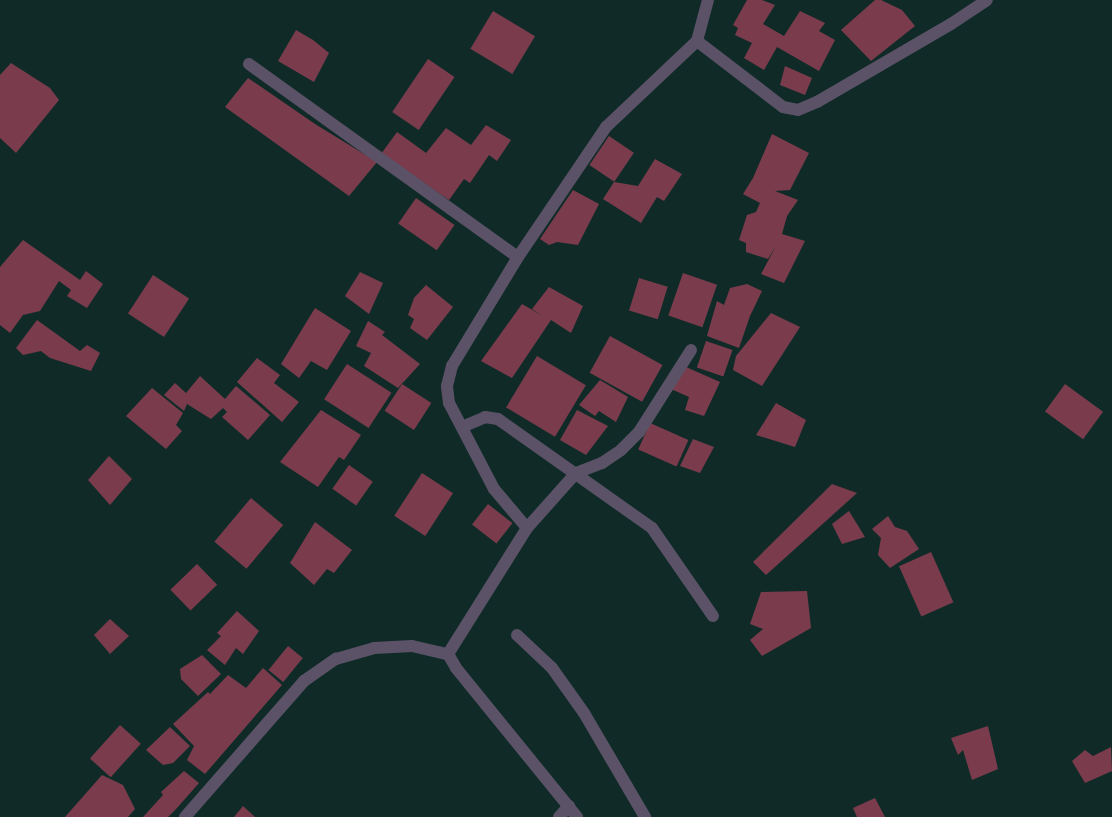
<!DOCTYPE html>
<style>
body{margin:0}
#map{position:relative;width:1112px;height:817px;overflow:hidden;background:#102b27;font-family:"Open Sans",sans-serif}
div>[style]{position:absolute}
.building>*{inset:0;background:#7a3c4d;transform-origin:0 0}
.minor>*{height:12px;margin:-6px;padding:0 6px;transform-origin:6px;border-radius:6px;background:#5b5268}
span{translate:-50% -50%;white-space:nowrap;text-align:center;line-height:1.15;-webkit-text-stroke:3px #102b27;paint-order:stroke}
</style>
<div id="map">
<div class="building">
<div style="clip-path:polygon(747px 0,762px 0,775px 5px,763px 24px,784px 36px,800px 11px,825px 23px,819px 31px,835px 40px,819px 71px,777px 47px,764px 70px,744px 58px,752px 43px,735px 35px,738px 28px,733px 25px)"></div>
<div style="clip-path:polygon(875px 0,881px 0,902px 10px,915px 26px,871px 61px,841px 30px)"></div>
<div style="left:493px;top:11px;width:49px;height:44px;rotate:31deg"></div>
<div style="clip-path:polygon(296px 30px,313px 40px,329px 53px,314px 82px,278px 61px)"></div>
<div style="left:428px;top:59px;width:32px;height:64px;rotate:34deg"></div>
<div style="clip-path:polygon(11px 63px,50px 88px,59px 100px,16px 153px,0 138px,0 75px)"></div>
<div style="clip-path:polygon(785px 66px,812px 78px,805px 95px,780px 85px)"></div>
<div style="clip-path:polygon(248px 78px,315px 124px,377px 162px,349px 196px,225px 107px)"></div>
<div style="clip-path:polygon(486px 125px,511px 140px,497px 161px,489px 155px,470px 183px,464px 179px,449px 200px,381px 154px,397px 132px,426px 153px,446px 128px,471px 145px)"></div>
<div style="clip-path:polygon(772px 134px,809px 153px,790px 190px,775px 191px,798px 200px,787px 216px,782px 234px,805px 241px,784px 283px,761px 274px,776px 246px,768px 259px,746px 252px,746px 243px,739px 240px,747px 215px,756px 212px,760px 203px,743px 194px,753px 178px)"></div>
<div style="left:609px;top:136px;width:30px;height:35px;rotate:34deg"></div>
<div style="clip-path:polygon(655px 159px,682px 174px,664px 201px,657px 197px,641px 223px,603px 199px,614px 182px,638px 186px)"></div>
<div style="clip-path:polygon(573px 190px,599px 204px,578px 245px,557px 242px,549px 245px,540px 239px)"></div>
<div style="left:416px;top:198px;width:47px;height:31px;rotate:35deg"></div>
<div style="clip-path:polygon(23px 240px,80px 280px,86px 271px,103px 284px,87px 308px,67px 296px,71px 290px,59px 281px,40px 311px,23px 315px,10px 333px,0 325px,0 267px)"></div>
<div style="clip-path:polygon(360px 272px,383px 283px,369px 314px,345px 296px)"></div>
<div style="left:683px;top:273px;width:36px;height:45px;rotate:19deg"></div>
<div style="left:153px;top:275px;width:43px;height:46px;rotate:33deg"></div>
<div style="left:639px;top:278px;width:30px;height:34px;rotate:17deg"></div>
<div style="clip-path:polygon(747px 284px,762px 291px,750px 316px,739px 348px,707px 336px,717px 301px,724px 305px,730px 288px)"></div>
<div style="clip-path:polygon(426px 285px,453px 307px,427px 340px,410px 328px,414px 319px,408px 315px,414px 298px)"></div>
<div style="clip-path:polygon(549px 287px,583px 306px,571px 333px,551px 320px,512px 378px,481px 361px,522px 304px,543px 316px,532px 309px)"></div>
<div style="clip-path:polygon(315px 308px,351px 331px,327px 370px,311px 361px,299px 378px,281px 364px)"></div>
<div style="clip-path:polygon(771px 313px,800px 327px,762px 386px,733px 370px,736px 356px)"></div>
<div style="clip-path:polygon(37px 320px,80px 351px,87px 345px,100px 353px,91px 371px,50px 358px,41px 351px,23px 355px,16px 348px)"></div>
<div style="clip-path:polygon(368px 321px,385px 332px,382px 335px,420px 364px,398px 388px,364px 366px,371px 353px,356px 346px)"></div>
<div style="left:610px;top:336px;width:60px;height:42px;rotate:29deg"></div>
<div style="left:706px;top:341px;width:28px;height:28px;rotate:19deg"></div>
<div style="left:537px;top:356px;width:57px;height:60px;rotate:31deg"></div>
<div style="clip-path:polygon(257px 358px,280px 375px,274px 383px,299px 402px,282px 422px,237px 382px)"></div>
<div style="left:347px;top:364px;width:53px;height:42px;rotate:33deg"></div>
<div style="clip-path:polygon(686px 367px,720px 382px,704px 416px,685px 410px,689px 397px,671px 389px)"></div>
<div style="clip-path:polygon(200px 376px,225px 399px,236px 386px,270px 415px,248px 440px,222px 417px,227px 412px,223px 408px,211px 419px,187px 404px,184px 411px,164px 395px,175px 383px,186px 393px)"></div>
<div style="clip-path:polygon(600px 380px,628px 397px,616px 422px,599px 411px,595px 416px,579px 405px)"></div>
<div style="left:402px;top:384px;width:35px;height:32px;rotate:33deg"></div>
<div style="left:1065px;top:384px;width:47px;height:34px;rotate:36deg"></div>
<div style="clip-path:polygon(152px 388px,183px 413px,176px 425px,182px 431px,166px 449px,126px 416px)"></div>
<div style="clip-path:polygon(776px 403px,806px 420px,795px 447px,756px 435px)"></div>
<div style="clip-path:polygon(321px 410px,361px 435px,344px 460px,339px 457px,318px 487px,280px 462px)"></div>
<div style="clip-path:polygon(577px 410px,608px 426px,586px 455px,560px 440px)"></div>
<div style="left:650px;top:423px;width:42px;height:29px;rotate:24deg"></div>
<div style="clip-path:polygon(693px 439px,714px 447px,700px 473px,680px 466px)"></div>
<div style="clip-path:polygon(109px 456px,132px 479px,110px 505px,88px 480px)"></div>
<div style="left:349px;top:465px;width:29px;height:29px;rotate:35deg"></div>
<div style="left:422px;top:473px;width:37px;height:51px;rotate:33deg"></div>
<div style="clip-path:polygon(832px 484px,857px 493px,766px 575px,753px 562px)"></div>
<div style="left:251px;top:498px;width:42px;height:57px;rotate:40deg"></div>
<div style="left:488px;top:504px;width:31px;height:26px;rotate:38deg"></div>
<div style="clip-path:polygon(849px 511px,865px 537px,842px 544px,832px 524px)"></div>
<div style="clip-path:polygon(888px 516px,895px 527px,907px 531px,919px 549px,890px 568px,878px 555px,881px 538px,872px 529px)"></div>
<div style="clip-path:polygon(315px 522px,352px 550px,334px 573px,327px 569px,314px 585px,290px 563px)"></div>
<div style="left:931px;top:552px;width:55px;height:35px;rotate:66deg"></div>
<div style="left:197px;top:564px;width:29px;height:37px;rotate:46deg"></div>
<div style="clip-path:polygon(807px 591px,811px 628px,762px 656px,750px 640px,763px 629px,750px 624px,761px 592px)"></div>
<div style="clip-path:polygon(237px 611px,259px 631px,243px 654px,236px 648px,225px 665px,207px 650px,221px 636px,217px 633px)"></div>
<div style="clip-path:polygon(110px 619px,129px 636px,110px 654px,94px 635px)"></div>
<div style="left:288px;top:646px;width:19px;height:31px;rotate:39deg"></div>
<div style="clip-path:polygon(202px 655px,221px 674px,198px 696px,181px 679px,180px 669px)"></div>
<div style="clip-path:polygon(263px 668px,282px 685px,205px 774px,187px 760px,194px 746px,173px 724px,208px 692px,210px 694px,228px 675px,246px 688px)"></div>
<div style="left:120px;top:725px;width:28px;height:45px;rotate:42deg"></div>
<div style="clip-path:polygon(988px 726px,998px 769px,972px 780px,963px 750px,958px 755px,951px 738px)"></div>
<div style="clip-path:polygon(170px 727px,190px 746px,173px 763px,163px 765px,146px 750px)"></div>
<div style="clip-path:polygon(1111px 747px,1112px 771px,1085px 783px,1072px 761px,1085px 750px,1093px 756px)"></div>
<div style="clip-path:polygon(184px 771px,199px 783px,177px 808px,168px 817px,143px 817px,163px 795px,161px 792px)"></div>
<div style="clip-path:polygon(102px 775px,123px 785px,135px 809px,128px 817px,65px 817px)"></div>
<div style="clip-path:polygon(875px 798px,885px 817px,857px 817px,853px 808px)"></div>
<div style="clip-path:polygon(243px 806px,255px 817px,234px 817px)"></div>
</div>
<div class="minor">
<div style="left:697px;top:41px;width:42px;rotate:-75deg"></div>
<div style="left:249px;top:64px;width:331px;rotate:35.7deg"></div>
<div style="left:462px;top:427px;width:25px;rotate:-23deg"></div>
<div style="left:485px;top:417px;width:13px;rotate:9deg"></div>
<div style="left:498px;top:419px;width:189px;rotate:35.3deg"></div>
<div style="left:652px;top:528px;width:107px;rotate:55.3deg"></div>
<div style="left:527px;top:528px;width:51px;rotate:-130.2deg"></div>
<div style="left:494px;top:489px;width:97px;rotate:-117.6deg"></div>
<div style="left:449px;top:403px;width:17px;rotate:-97deg"></div>
<div style="left:447px;top:386px;width:21px;rotate:-76deg"></div>
<div style="left:452px;top:366px;width:127px;rotate:-58.8deg"></div>
<div style="left:518px;top:257px;width:157px;rotate:-55.9deg"></div>
<div style="left:606px;top:127px;width:125px;rotate:-43.4deg"></div>
<div style="left:697px;top:41px;width:108px;rotate:37.5deg"></div>
<div style="left:783px;top:107px;width:15px;rotate:11deg"></div>
<div style="left:798px;top:110px;width:21px;rotate:-23deg"></div>
<div style="left:817px;top:102px;width:155px;rotate:-30.2deg"></div>
<div style="left:951px;top:24px;width:43px;rotate:-33.7deg"></div>
<div style="left:517px;top:635px;width:48px;rotate:43.3deg"></div>
<div style="left:552px;top:668px;width:55px;rotate:54.6deg"></div>
<div style="left:584px;top:713px;width:121px;rotate:59.6deg"></div>
<div style="left:448px;top:654px;width:149px;rotate:-57.9deg"></div>
<div style="left:527px;top:528px;width:74px;rotate:-48.3deg"></div>
<div style="left:576px;top:473px;width:28px;rotate:-21deg"></div>
<div style="left:602px;top:463px;width:23px;rotate:-34deg"></div>
<div style="left:621px;top:450px;width:25px;rotate:-45deg"></div>
<div style="left:639px;top:432px;width:97px;rotate:-57.6deg"></div>
<div style="left:185px;top:817px;width:181px;rotate:-48.8deg"></div>
<div style="left:304px;top:681px;width:39px;rotate:-35deg"></div>
<div style="left:336px;top:659px;width:40px;rotate:-16deg"></div>
<div style="left:374px;top:648px;width:38px;rotate:-3deg"></div>
<div style="left:412px;top:646px;width:37px;rotate:13deg"></div>
<div style="left:448px;top:654px;width:16px;rotate:60deg"></div>
<div style="left:456px;top:668px;width:192px;rotate:50.9deg"></div>
<div style="left:559px;top:817px;width:15px;rotate:-48deg"></div>
</div>
</div>
